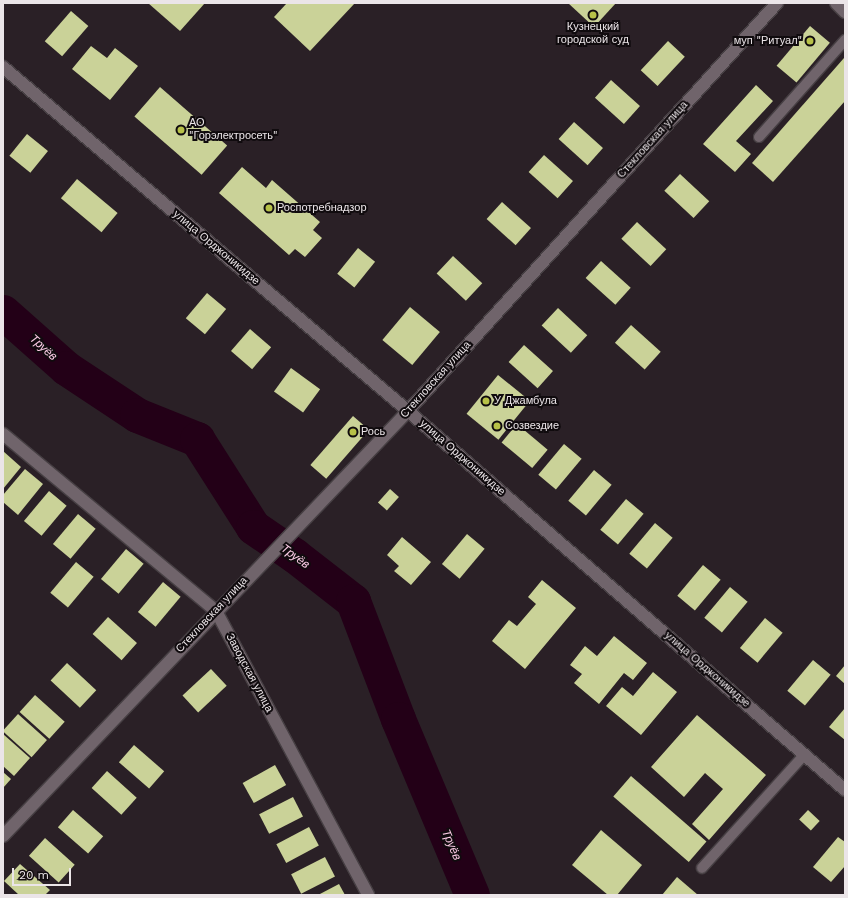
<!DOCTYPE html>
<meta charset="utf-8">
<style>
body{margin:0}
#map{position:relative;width:848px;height:898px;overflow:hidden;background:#2a2026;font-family:"Work Sans",sans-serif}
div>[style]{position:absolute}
.river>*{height:35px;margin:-17.5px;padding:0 17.5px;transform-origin:17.5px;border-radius:17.5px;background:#230017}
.building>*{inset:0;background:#cad298;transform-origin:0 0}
.roads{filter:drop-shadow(1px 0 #463f43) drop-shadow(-1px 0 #463f43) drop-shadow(0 1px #463f43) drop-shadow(0 -1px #463f43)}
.service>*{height:10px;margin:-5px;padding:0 5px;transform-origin:5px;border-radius:5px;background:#70646b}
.minor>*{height:12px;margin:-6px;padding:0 6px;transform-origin:6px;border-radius:6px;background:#70646b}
.tertiary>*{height:12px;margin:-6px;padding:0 6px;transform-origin:6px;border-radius:6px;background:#70646b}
.dots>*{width:11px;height:11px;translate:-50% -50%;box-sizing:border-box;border:2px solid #100b0e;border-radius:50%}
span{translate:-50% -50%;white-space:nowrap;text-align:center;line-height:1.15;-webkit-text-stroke:4px #100b0e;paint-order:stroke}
.poi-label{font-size:11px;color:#ebe5e8}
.right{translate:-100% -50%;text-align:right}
.left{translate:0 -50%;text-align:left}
.street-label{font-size:11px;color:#ebe5e8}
.water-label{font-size:12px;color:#fccce6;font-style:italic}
.frame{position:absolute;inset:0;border:4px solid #ebe5e8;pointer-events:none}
.scale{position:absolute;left:12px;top:868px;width:59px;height:18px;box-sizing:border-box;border:2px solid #ebe5e8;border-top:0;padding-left:5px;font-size:12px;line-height:14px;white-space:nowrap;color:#ebe5e8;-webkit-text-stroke:3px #100b0e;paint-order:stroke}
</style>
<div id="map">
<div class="river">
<div style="left:3px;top:312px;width:84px;rotate:41.6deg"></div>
<div style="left:66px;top:368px;width:85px;rotate:33.5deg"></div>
<div style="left:137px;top:415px;width:65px;rotate:21.8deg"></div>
<div style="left:197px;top:439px;width:104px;rotate:57.5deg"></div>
<div style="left:253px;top:527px;width:50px;rotate:34.3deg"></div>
<div style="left:294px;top:555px;width:75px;rotate:37.9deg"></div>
<div style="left:353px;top:601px;width:126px;rotate:69.1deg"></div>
<div style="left:398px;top:719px;width:191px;rotate:67.2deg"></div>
</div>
<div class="building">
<div style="clip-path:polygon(148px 3px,205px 3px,180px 31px)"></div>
<div style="clip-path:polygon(287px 3px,355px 3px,310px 51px,274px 17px)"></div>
<div style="clip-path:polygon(568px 3px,616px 3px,594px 27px)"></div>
<div style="left:71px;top:11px;width:23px;height:40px;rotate:41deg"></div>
<div style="left:810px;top:26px;width:26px;height:52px;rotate:40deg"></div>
<div style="left:668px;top:41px;width:23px;height:40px;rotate:43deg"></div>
<div style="clip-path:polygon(91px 46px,107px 58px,115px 48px,138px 66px,110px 100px,72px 69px)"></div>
<div style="clip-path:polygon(844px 58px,845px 101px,773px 182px,752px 163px)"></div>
<div style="left:611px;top:80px;width:39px;height:24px;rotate:42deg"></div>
<div style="clip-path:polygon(756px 85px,773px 101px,736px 141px,751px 154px,735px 172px,703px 144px)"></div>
<div style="left:160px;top:87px;width:89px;height:39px;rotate:41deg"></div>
<div style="left:574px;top:122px;width:39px;height:23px;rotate:42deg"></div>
<div style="left:27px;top:134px;width:27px;height:28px;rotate:39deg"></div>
<div style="left:544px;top:155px;width:39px;height:23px;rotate:42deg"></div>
<div style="clip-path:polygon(242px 167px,266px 188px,272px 180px,320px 222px,313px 230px,322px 238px,305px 257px,295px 249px,289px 255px,219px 193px)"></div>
<div style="left:680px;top:174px;width:40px;height:23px;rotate:43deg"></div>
<div style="left:77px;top:179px;width:53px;height:25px;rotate:40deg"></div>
<div style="left:502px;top:202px;width:39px;height:23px;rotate:42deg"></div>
<div style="left:637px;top:222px;width:40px;height:23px;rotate:43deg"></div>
<div style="left:358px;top:248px;width:22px;height:33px;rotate:39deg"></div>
<div style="left:453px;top:256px;width:40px;height:24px;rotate:43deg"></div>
<div style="left:601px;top:261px;width:40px;height:23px;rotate:42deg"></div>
<div style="left:207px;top:293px;width:25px;height:33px;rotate:40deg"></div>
<div style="left:410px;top:307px;width:39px;height:43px;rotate:40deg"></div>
<div style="left:558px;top:308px;width:40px;height:24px;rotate:43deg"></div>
<div style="left:631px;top:325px;width:40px;height:24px;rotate:42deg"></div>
<div style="left:250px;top:329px;width:28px;height:29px;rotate:41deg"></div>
<div style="left:524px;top:345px;width:39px;height:23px;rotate:42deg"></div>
<div style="left:291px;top:368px;width:36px;height:29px;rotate:36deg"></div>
<div style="left:498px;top:375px;width:41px;height:50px;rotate:39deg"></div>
<div style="left:353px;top:416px;width:21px;height:65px;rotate:41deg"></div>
<div style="left:517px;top:424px;width:40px;height:24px;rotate:40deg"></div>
<div style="left:564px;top:444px;width:23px;height:40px;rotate:40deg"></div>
<div style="clip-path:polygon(3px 451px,21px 467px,3px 489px)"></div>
<div style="clip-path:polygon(25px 469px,43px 484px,18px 515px,3px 502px,3px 495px)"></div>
<div style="left:594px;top:470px;width:23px;height:40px;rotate:40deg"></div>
<div style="left:390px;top:489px;width:12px;height:18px;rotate:42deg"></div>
<div style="left:49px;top:491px;width:23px;height:39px;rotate:40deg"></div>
<div style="left:626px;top:499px;width:23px;height:40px;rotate:40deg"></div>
<div style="left:78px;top:514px;width:23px;height:39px;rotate:40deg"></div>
<div style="left:655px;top:523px;width:23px;height:40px;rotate:40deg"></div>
<div style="left:467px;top:534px;width:23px;height:39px;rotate:40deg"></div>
<div style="clip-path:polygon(402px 537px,431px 562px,411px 585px,394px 571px,399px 566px,387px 555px)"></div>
<div style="left:126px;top:549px;width:23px;height:39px;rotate:40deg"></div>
<div style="left:76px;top:562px;width:23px;height:40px;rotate:40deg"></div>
<div style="left:703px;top:565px;width:23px;height:40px;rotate:40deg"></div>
<div style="clip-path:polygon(542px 580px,576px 608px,525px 669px,492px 641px,509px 620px,517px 626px,536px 604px,528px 597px)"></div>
<div style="left:163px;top:582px;width:23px;height:39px;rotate:40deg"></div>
<div style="left:730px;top:587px;width:23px;height:40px;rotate:40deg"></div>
<div style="left:108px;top:617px;width:39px;height:23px;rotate:42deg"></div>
<div style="left:765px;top:618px;width:23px;height:39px;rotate:40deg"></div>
<div style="clip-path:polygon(614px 636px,647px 663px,633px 680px,624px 673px,599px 704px,574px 683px,582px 674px,570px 665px,585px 646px,597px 656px)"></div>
<div style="left:813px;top:660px;width:23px;height:40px;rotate:40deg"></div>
<div style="left:67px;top:663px;width:40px;height:24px;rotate:43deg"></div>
<div style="clip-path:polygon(845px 665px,845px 684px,836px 676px)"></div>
<div style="left:211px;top:669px;width:23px;height:39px;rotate:47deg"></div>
<div style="clip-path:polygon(653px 672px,677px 692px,641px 735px,606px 706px,622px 687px,633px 696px)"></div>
<div style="left:35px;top:695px;width:40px;height:23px;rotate:42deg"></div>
<div style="clip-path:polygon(845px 708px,845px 740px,829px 727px)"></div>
<div style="left:18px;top:714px;width:39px;height:23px;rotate:42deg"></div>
<div style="clip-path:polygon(697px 715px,766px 775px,709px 840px,692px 824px,723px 789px,705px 773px,684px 797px,651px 767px)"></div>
<div style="clip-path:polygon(3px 734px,30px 758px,14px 776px,3px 766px)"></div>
<div style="left:134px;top:745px;width:40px;height:23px;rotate:41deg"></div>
<div style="left:275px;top:765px;width:23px;height:37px;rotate:61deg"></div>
<div style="left:107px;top:771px;width:40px;height:23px;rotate:42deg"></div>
<div style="clip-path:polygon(3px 772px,11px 779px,3px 788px)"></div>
<div style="left:631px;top:776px;width:100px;height:27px;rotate:41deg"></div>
<div style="left:293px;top:797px;width:22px;height:38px;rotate:63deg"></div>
<div style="left:73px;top:810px;width:40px;height:23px;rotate:41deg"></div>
<div style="left:808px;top:810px;width:16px;height:13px;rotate:43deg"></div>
<div style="left:309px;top:827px;width:21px;height:37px;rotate:62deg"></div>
<div style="clip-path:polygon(601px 830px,642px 865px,617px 895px,608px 895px,572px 865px)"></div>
<div style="clip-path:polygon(838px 837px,845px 842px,845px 866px,831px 882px,813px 867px)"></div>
<div style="left:45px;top:838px;width:40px;height:24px;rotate:42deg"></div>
<div style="left:325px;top:857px;width:22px;height:38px;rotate:63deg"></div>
<div style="clip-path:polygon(20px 864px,50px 890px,45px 895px,19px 895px,4px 881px)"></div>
<div style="clip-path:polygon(677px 877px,698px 895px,662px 895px)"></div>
<div style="clip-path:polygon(339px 884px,345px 895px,318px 895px)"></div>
</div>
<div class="roads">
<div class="service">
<div style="left:759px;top:137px;width:130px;rotate:-48.4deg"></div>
<div style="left:702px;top:868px;width:152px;rotate:-47.9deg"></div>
</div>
<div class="minor">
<div style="left:836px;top:3px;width:13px;rotate:45deg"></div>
<div style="left:3px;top:67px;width:531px;rotate:40.34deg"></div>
<div style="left:408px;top:411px;width:578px;rotate:40.93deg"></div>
<div style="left:3px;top:434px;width:277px;rotate:39.7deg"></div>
<div style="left:216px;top:611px;width:322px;rotate:61.8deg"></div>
<div style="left:3px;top:836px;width:587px;rotate:-46.38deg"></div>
</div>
<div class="tertiary">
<div style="left:408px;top:411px;width:550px;rotate:-47.87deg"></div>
</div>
</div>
<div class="dots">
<div style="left:593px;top:15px;background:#b7c148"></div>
<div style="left:810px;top:41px;background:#b7c148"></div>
<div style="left:181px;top:130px;background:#b7c148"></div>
<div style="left:269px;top:208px;background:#b7c148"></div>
<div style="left:486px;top:401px;background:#b7c148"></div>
<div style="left:497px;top:426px;background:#b7c148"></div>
<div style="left:353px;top:432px;background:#b7c148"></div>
</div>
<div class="poi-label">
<span style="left:593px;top:34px">Кузнецкий<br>городской суд</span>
<span class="right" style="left:802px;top:41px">муп "Ритуал"</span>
<span class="left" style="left:189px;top:130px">АО<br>"Горэлектросеть"</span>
<span class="left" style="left:277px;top:208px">Роспотребнадзор</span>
<span class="left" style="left:494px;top:401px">У Джамбула</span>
<span class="left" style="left:505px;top:426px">Созвездие</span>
<span class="left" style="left:361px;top:432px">Рось</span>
</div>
<div class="street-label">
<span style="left:653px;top:140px;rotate:-48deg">Стекловская улица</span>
<span style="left:216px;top:248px;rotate:40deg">улица Орджоникидзе</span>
<span style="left:436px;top:380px;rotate:-48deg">Стекловская улица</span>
<span style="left:462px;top:458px;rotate:41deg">улица Орджоникидзе</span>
<span style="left:212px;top:615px;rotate:-47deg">Стекловская улица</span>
<span style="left:707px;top:670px;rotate:41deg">улица Орджоникидзе</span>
<span style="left:249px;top:673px;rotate:62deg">Заводская улица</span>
</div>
<div class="water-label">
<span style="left:43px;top:348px;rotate:42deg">Труёв</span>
<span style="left:295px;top:557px;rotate:36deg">Труёв</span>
<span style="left:451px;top:845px;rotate:67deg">Труёв</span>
</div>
<div class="frame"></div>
<div class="scale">20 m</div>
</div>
